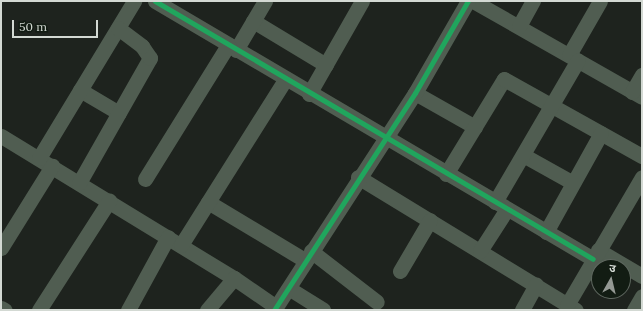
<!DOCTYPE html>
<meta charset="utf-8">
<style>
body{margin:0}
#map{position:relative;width:643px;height:311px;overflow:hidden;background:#1e231e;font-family:Lora,"Noto Sans Devanagari",serif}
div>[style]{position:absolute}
.minor>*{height:15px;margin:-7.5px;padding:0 7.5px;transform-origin:7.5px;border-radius:7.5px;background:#505d51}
.cycleway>*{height:5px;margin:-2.5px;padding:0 2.5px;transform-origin:2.5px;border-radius:2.5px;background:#20a55d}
span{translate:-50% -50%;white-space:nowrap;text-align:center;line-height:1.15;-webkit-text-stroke:3px #121c13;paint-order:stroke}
.frame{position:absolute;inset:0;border:2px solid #d3d9d3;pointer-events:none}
.north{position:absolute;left:591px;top:259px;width:40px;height:40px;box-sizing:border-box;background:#121c13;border:1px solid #5f6860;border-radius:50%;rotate:8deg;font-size:11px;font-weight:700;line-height:16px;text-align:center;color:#d3d9d3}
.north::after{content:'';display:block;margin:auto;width:14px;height:18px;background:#949994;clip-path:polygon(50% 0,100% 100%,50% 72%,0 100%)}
.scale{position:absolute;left:12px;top:20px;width:86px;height:18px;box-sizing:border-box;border:2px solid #d3d9d3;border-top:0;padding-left:5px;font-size:12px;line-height:14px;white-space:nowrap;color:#d3d9d3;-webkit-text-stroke:3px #121c13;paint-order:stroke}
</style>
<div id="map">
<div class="minor">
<div style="left:155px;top:1px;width:508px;rotate:30.5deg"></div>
<div style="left:473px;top:1px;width:194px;rotate:29.6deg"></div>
<div style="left:253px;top:21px;width:85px;rotate:31.1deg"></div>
<div style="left:519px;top:26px;width:29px;rotate:-61deg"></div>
<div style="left:236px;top:50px;width:57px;rotate:-59.4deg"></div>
<div style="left:569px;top:55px;width:62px;rotate:-60.1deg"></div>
<div style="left:80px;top:90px;width:45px;rotate:30.5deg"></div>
<div style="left:632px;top:92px;width:20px;rotate:-60deg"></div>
<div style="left:415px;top:93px;width:69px;rotate:29.5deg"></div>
<div style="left:309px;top:94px;width:107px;rotate:-60.3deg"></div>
<div style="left:1px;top:136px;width:273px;rotate:31.4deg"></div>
<div style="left:234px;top:278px;width:51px;rotate:34.6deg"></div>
<div style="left:523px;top:155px;width:57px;rotate:29.2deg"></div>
<div style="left:39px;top:158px;width:184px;rotate:-58.8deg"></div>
<div style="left:446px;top:174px;width:111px;rotate:-58.6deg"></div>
<div style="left:504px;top:79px;width:158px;rotate:29.2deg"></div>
<div style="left:358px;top:177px;width:255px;rotate:31.4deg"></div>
<div style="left:145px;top:179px;width:158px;rotate:-58.2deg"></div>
<div style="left:79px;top:183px;width:144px;rotate:-60.4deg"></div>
<div style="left:150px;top:58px;width:14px;rotate:-124deg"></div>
<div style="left:142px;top:46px;width:30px;rotate:-143deg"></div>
<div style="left:208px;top:202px;width:114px;rotate:31deg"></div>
<div style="left:495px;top:202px;width:164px;rotate:-59.7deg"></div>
<div style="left:546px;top:232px;width:113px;rotate:-60.9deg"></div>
<div style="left:181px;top:245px;width:195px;rotate:-57.8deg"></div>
<div style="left:1px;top:248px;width:97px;rotate:-58.1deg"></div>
<div style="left:598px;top:250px;width:51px;rotate:30.6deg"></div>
<div style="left:311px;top:251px;width:83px;rotate:37.7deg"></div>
<div style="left:480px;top:251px;width:50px;rotate:-57.3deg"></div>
<div style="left:400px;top:271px;width:59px;rotate:-59.5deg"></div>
<div style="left:290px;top:289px;width:39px;rotate:32deg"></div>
<div style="left:567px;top:305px;width:148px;rotate:-59.6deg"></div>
<div style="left:1px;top:308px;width:4px;rotate:27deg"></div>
<div style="left:39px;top:310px;width:130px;rotate:-57.3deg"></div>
<div style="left:128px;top:310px;width:83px;rotate:-61.3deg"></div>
<div style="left:207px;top:310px;width:42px;rotate:-49.8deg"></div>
<div style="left:274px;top:310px;width:259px;rotate:-57deg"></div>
<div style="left:415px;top:93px;width:106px;rotate:-60.1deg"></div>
<div style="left:522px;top:310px;width:29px;rotate:-61deg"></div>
<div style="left:634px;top:310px;width:16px;rotate:-60deg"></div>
</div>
<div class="cycleway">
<div style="left:155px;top:1px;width:508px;rotate:30.5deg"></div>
<div style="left:274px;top:310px;width:259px;rotate:-57deg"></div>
<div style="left:415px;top:93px;width:106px;rotate:-60.1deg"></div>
</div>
<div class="frame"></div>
<div class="north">उ</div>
<div class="scale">50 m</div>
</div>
